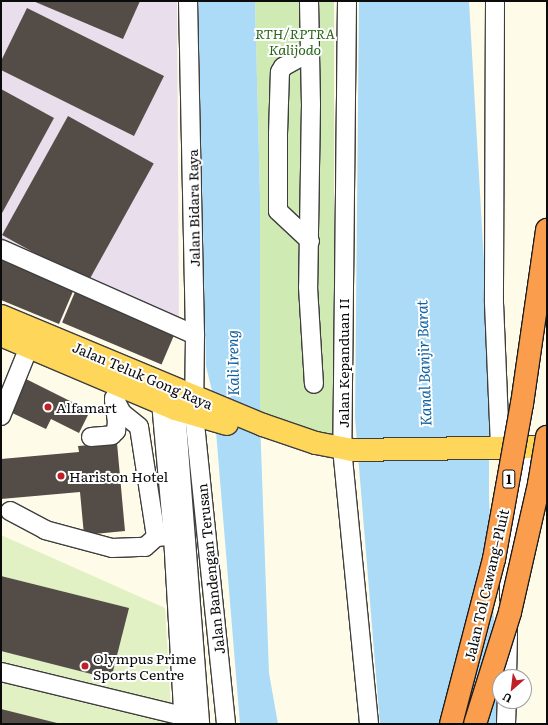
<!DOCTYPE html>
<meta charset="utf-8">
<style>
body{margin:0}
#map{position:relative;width:548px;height:725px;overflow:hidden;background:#fffbe9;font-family:Literata,serif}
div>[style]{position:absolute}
.industrial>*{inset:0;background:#e9deeb}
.green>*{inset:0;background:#cfeab2}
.pitch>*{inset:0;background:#e1f1c4}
.water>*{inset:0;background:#acdbf8}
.building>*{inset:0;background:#544c47;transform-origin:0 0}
.roads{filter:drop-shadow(1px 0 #3e3e3e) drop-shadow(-1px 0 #3e3e3e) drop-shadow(0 1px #3e3e3e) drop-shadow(0 -1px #3e3e3e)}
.minor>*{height:18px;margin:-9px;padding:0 9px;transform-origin:9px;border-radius:9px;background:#fff}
.major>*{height:22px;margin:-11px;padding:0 11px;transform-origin:11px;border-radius:11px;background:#fed75a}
.bridges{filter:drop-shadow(1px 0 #1c1c1c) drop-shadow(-1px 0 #1c1c1c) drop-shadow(0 1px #1c1c1c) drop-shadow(0 -1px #1c1c1c)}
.highway-bridge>*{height:22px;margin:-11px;padding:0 11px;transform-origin:11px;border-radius:11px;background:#fa9d4c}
.dots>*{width:11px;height:11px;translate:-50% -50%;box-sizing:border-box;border:2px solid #fff;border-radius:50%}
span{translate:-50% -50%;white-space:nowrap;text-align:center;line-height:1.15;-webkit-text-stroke:4px #fff;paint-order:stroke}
.shield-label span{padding:1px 3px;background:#fff;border:1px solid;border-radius:3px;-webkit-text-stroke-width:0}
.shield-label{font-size:13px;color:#0b0b0b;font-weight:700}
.park-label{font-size:14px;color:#29641a;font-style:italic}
.street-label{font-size:14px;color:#0b0b0b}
.poi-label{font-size:14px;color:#0b0b0b}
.left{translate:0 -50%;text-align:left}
.water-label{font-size:15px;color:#1161a0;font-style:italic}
.frame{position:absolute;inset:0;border:2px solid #0b0b0b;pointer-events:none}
.north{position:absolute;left:492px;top:669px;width:40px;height:40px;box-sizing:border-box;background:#fff;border:1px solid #9d9d9d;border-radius:50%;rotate:208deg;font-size:11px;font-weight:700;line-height:16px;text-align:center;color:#0b0b0b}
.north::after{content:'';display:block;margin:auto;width:14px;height:18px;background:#bf1f26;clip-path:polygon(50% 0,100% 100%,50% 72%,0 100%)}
</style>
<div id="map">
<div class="industrial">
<div style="clip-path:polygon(1px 1px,177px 1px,179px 330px,1px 260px)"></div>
</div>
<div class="green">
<div style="clip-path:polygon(255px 1px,334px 1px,334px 437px,260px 419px,260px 195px)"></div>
</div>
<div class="pitch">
<div style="clip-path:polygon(1px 535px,165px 608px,172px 724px,1px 724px)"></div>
</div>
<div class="water">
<div style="clip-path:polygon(198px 1px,255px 1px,260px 195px,260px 419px,269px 673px,278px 724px,240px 724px,213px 395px,206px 366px)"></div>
<div style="clip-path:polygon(359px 1px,469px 1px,489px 349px,489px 495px,498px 724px,380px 724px,355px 418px)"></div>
</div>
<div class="building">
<div style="clip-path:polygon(33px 1px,140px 1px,123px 39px)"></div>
<div style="clip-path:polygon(27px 8px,164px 76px,134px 136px,1px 70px,1px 61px)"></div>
<div style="clip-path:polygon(1px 89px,54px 118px,1px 215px)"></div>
<div style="left:68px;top:116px;width:98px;height:136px;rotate:29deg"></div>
<div style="clip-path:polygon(1px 258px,74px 289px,59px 324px,1px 300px)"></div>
<div style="left:75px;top:292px;width:108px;height:33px;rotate:23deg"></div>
<div style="clip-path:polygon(22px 377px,90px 411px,79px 433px,51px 419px,46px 429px,6px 410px)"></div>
<div style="clip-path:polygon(117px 443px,125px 531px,84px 535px,80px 492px,1px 499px,1px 459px,79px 452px,78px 446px)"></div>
<div style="clip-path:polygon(1px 576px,129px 608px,111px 679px,1px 651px)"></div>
<div style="clip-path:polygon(1px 709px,57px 723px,57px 724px,1px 724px)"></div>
</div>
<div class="roads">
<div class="minor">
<div style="left:188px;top:1px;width:334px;rotate:88.8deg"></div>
<div style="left:195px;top:335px;width:79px;rotate:90.7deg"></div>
<div style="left:194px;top:414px;width:312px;rotate:84.1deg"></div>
<div style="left:309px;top:1px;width:103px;rotate:88.9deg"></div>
<div style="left:311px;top:104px;width:183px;rotate:90.9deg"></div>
<div style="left:308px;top:287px;width:97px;rotate:86.5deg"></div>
<div style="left:347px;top:1px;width:447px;rotate:90.6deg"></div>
<div style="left:342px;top:448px;width:277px;rotate:84.4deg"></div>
<div style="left:495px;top:1px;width:302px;rotate:90.2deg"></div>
<div style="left:494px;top:303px;width:144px;rotate:87.6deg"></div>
<div style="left:310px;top:241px;width:44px;rotate:-136.8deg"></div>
<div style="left:278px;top:211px;width:77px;rotate:-90deg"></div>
<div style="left:278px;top:134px;width:62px;rotate:-88.2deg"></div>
<div style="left:280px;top:72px;width:6px;rotate:-59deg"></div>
<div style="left:283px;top:67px;width:31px;rotate:-29deg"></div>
<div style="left:1px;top:249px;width:212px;rotate:23.9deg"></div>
<div style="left:160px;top:391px;width:146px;rotate:84.9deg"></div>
<div style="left:173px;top:536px;width:188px;rotate:86.7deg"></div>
<div style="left:175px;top:397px;width:328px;rotate:85.6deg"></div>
<div style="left:114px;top:398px;width:17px;rotate:62deg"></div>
<div style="left:122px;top:413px;width:22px;rotate:39deg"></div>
<div style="left:139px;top:427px;width:111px;rotate:81.2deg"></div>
<div style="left:1px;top:416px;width:74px;rotate:-67.9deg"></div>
<div style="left:91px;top:437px;width:21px;rotate:-5deg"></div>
<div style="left:112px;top:435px;width:6px;rotate:-45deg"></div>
<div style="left:116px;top:431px;width:9px;rotate:-84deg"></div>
<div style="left:117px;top:422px;width:22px;rotate:-98deg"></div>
<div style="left:10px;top:511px;width:40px;rotate:28deg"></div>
<div style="left:45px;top:530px;width:69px;rotate:15deg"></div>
<div style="left:112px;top:548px;width:33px;rotate:-2deg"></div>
<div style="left:145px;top:547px;width:15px;rotate:-42deg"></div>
<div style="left:156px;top:537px;width:27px;rotate:-4deg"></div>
<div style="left:509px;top:598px;width:19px;rotate:-90deg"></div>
<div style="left:509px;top:579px;width:15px;rotate:-113deg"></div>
<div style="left:503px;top:565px;width:76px;rotate:-78.7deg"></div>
<div style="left:518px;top:490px;width:35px;rotate:-83deg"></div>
<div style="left:1px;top:672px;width:187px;rotate:13.6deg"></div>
<div style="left:183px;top:716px;width:11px"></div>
<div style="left:507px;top:677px;width:45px;rotate:-88.7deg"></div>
<div style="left:506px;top:724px;width:23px;rotate:-88deg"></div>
</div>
<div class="major">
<div style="left:1px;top:316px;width:284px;rotate:22.6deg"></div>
<div style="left:263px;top:425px;width:56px;rotate:18.8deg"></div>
<div style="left:316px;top:443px;width:37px;rotate:11deg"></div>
<div style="left:352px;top:450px;width:195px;rotate:-0.9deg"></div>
<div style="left:1px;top:335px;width:189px;rotate:23deg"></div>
<div style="left:175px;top:409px;width:54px;rotate:16.1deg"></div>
</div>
</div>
<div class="bridges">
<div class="highway-bridge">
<div style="left:451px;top:724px;width:171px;rotate:-75.4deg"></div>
<div style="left:494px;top:559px;width:158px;rotate:-79.8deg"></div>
<div style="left:522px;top:404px;width:176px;rotate:-81.8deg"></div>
<div style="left:475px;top:724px;width:117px;rotate:-72.6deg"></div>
<div style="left:510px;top:612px;width:131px;rotate:-77.2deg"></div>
<div style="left:539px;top:484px;width:48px;rotate:-80.3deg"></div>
</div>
</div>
<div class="dots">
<div style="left:48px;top:407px;background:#bf1f26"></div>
<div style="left:61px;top:476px;background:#bf1f26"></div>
<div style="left:85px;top:666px;background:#bf1f26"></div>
</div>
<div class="shield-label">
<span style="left:509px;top:479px">1</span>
</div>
<div class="park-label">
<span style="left:295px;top:41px">RTH/RPTRA<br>Kalijodo</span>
</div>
<div class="street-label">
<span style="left:193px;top:208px;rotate:-91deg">Jalan Bidara Raya</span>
<span style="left:343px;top:363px;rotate:-90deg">Jalan Kepanduan II</span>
<span style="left:143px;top:375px;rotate:23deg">Jalan Teluk Gong Raya</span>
<span style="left:210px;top:569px;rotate:-96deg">Jalan Bandengan Terusan</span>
<span style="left:486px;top:585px;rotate:-77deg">Jalan Tol Cawang–Pluit</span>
</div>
<div class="poi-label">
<span class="left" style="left:56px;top:407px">Alfamart</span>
<span class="left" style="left:69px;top:476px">Hariston Hotel</span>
<span class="left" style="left:93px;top:666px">Olympus Prime<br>Sports Centre</span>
</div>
<div class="water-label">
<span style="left:232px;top:363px;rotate:-91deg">Kali Ireng</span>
<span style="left:423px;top:363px;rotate:-92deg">Kanal Banjir Barat</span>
</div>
<div class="frame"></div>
<div class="north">U</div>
</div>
